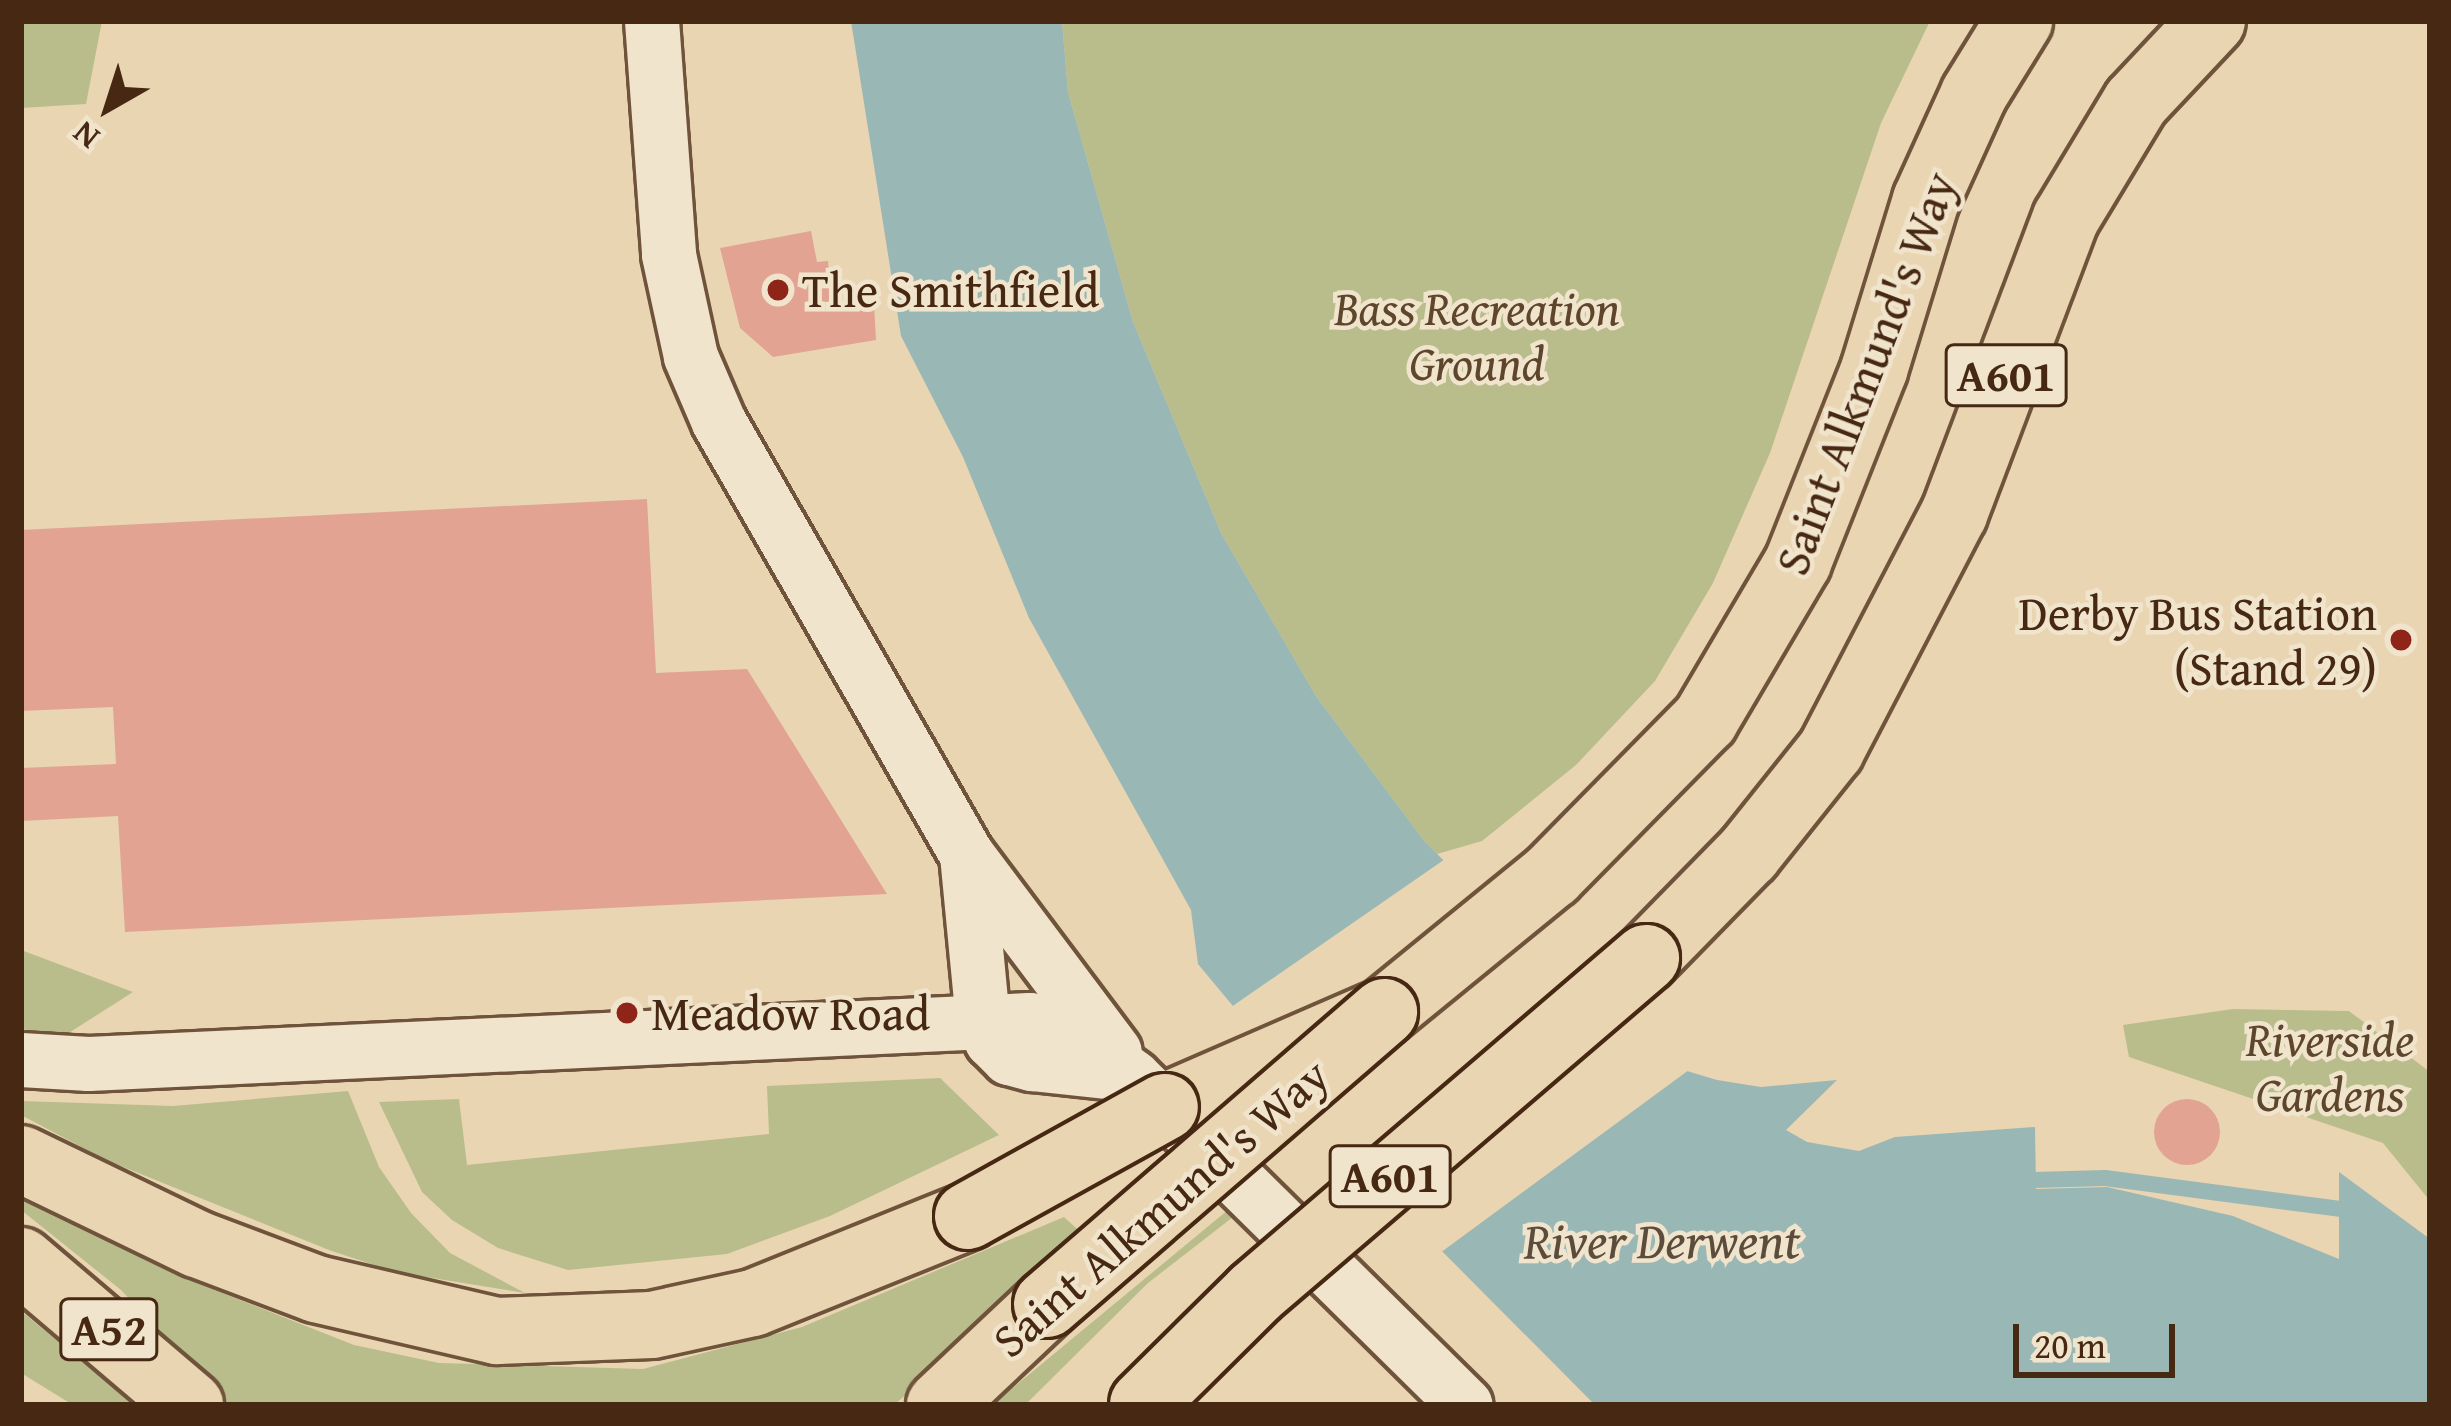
<!DOCTYPE html>
<style>
body{margin:0}
#map{position:relative;width:2451px;height:1426px;overflow:hidden;background:#e9d5b2;font-family:"Gentium Book Plus",serif}
div>[style]{position:absolute}
.green>*{inset:0;background:#b8bd8b}
.water>*{inset:0;background:#99b7b4}
.pier>*{inset:0;background:#e9d5b2}
.stream>*{height:16px;margin:-8px;padding:0 8px;transform-origin:8px;border-radius:8px;background:#99b7b4}
.building>*{inset:0;background:#e2a392}
.round{border-radius:50%}
.roads{filter:drop-shadow(3px 0 #6f533b) drop-shadow(-3px 0 #6f533b) drop-shadow(0 3px #6f533b) drop-shadow(0 -3px #6f533b)}
.minor>*{height:54px;margin:-27px;padding:0 27px;transform-origin:27px;border-radius:27px;background:#f1e4cd}
.major>*{height:66px;margin:-33px;padding:0 33px;transform-origin:33px;border-radius:33px;background:#e9d5b2}
.bridges{filter:drop-shadow(3px 0 #462813) drop-shadow(-3px 0 #462813) drop-shadow(0 3px #462813) drop-shadow(0 -3px #462813)}
.major-bridge>*{height:66px;margin:-33px;padding:0 33px;transform-origin:33px;border-radius:33px;background:#e9d5b2}
.dots>*{width:33px;height:33px;translate:-50% -50%;box-sizing:border-box;border:6px solid #f1e4cd;border-radius:50%}
span{translate:-50% -50%;white-space:nowrap;text-align:center;line-height:1.15;-webkit-text-stroke:9px #f1e4cd;paint-order:stroke}
.shield-label span{padding:3px 9px;background:#f1e4cd;border:3px solid;border-radius:9px;-webkit-text-stroke-width:0}
.shield-label{font-size:45px;color:#462813;font-weight:700}
.poi-label{font-size:48px;color:#462813}
.left{translate:0 -50%;text-align:left}
.right{translate:-100% -50%;text-align:right}
.park-label{font-size:48px;color:#5d462b;font-style:italic}
.street-label{font-size:48px;color:#462813}
.water-label{font-size:51px;color:#5b4c3b;font-style:italic}
.frame{position:absolute;inset:0;border:24px solid #462813;pointer-events:none}
.north{position:absolute;left:48px;top:48px;width:120px;height:120px;-webkit-text-stroke:9px #f1e4cd;paint-order:stroke;rotate:219deg;font-size:33px;font-weight:700;line-height:48px;text-align:center;color:#462813}
.north::after{content:'';display:block;margin:auto;width:42px;height:54px;background:#462813;clip-path:polygon(50% 0,100% 100%,50% 72%,0 100%)}
.scale{position:absolute;left:2013px;top:1324px;width:162px;height:54px;box-sizing:border-box;border:6px solid #462813;border-top:0;padding-left:15px;font-size:36px;line-height:42px;white-space:nowrap;color:#462813;-webkit-text-stroke:9px #f1e4cd;paint-order:stroke}
</style>
<div id="map">
<div class="green">
<div style="clip-path:polygon(21px 21px,102px 21px,86px 104px,21px 108px)"></div>
<div style="clip-path:polygon(1062px 21px,1930px 21px,1881px 123px,1770px 453px,1713px 583px,1655px 681px,1576px 765px,1482px 841px,1437px 854px,1425px 842px,1316px 696px,1221px 533px,1133px 322px,1068px 92px)"></div>
<div style="clip-path:polygon(21px 950px,133px 992px,64px 1036px,21px 1029px)"></div>
<div style="clip-path:polygon(2233px 1009px,2349px 1011px,2430px 1072px,2430px 1201px,2383px 1143px,2129px 1057px,2123px 1025px)"></div>
<div style="clip-path:polygon(940px 1078px,999px 1135px,830px 1216px,727px 1254px,568px 1270px,498px 1248px,452px 1220px,422px 1192px,379px 1102px,459px 1099px,467px 1165px,769px 1134px,767px 1086px)"></div>
<div style="clip-path:polygon(348px 1091px,379px 1167px,411px 1213px,450px 1253px,525px 1293px,395px 1272px,329px 1250px,106px 1160px,21px 1115px,21px 1101px,173px 1106px)"></div>
<div style="clip-path:polygon(21px 1198px,174px 1274px,354px 1345px,439px 1363px,643px 1369px,802px 1327px,1064px 1217px,1086px 1237px,894px 1405px,229px 1405px,121px 1290px,21px 1210px)"></div>
<div style="clip-path:polygon(1234px 1205px,1242px 1210px,1148px 1283px,1025px 1405px,992px 1405px)"></div>
<div style="clip-path:polygon(21px 1311px,119px 1392px,132px 1405px,73px 1405px,21px 1373px)"></div>
</div>
<div class="water">
<div style="clip-path:polygon(851px 21px,1062px 21px,1068px 92px,1133px 322px,1221px 533px,1316px 696px,1425px 842px,1622px 1036px,1677px 1068px,1717px 1080px,1761px 1087px,1837px 1080px,1786px 1130px,1807px 1142px,1859px 1151px,1895px 1137px,2035px 1127px,2036px 1189px,2107px 1187px,2233px 1216px,2339px 1259px,2339px 1172px,2430px 1239px,2430px 1405px,1595px 1405px,1411px 1220px,1198px 964px,1191px 910px,1029px 618px,963px 457px,901px 336px)"></div>
</div>
<div class="pier">
<div style="clip-path:polygon(1448px 857px,1626px 1032px,1693px 1067px,1440px 1253px,1224px 1012px)"></div>
</div>
<div class="stream">
<div style="left:2034px;top:1180px;width:71px;rotate:-1.6deg"></div>
<div style="left:2105px;top:1178px;width:237px;rotate:7.5deg"></div>
</div>
<div class="building">
<div style="clip-path:polygon(811px 231px,817px 262px,828px 261px,834px 309px,874px 304px,876px 340px,773px 357px,740px 328px,720px 248px)"></div>
<div style="clip-path:polygon(647px 499px,656px 673px,747px 669px,887px 894px,125px 932px,118px 816px,21px 821px,21px 768px,116px 764px,113px 707px,21px 711px,21px 530px)"></div>
<div class="round" style="left:2154px;top:1099px;width:66px;height:66px"></div>
</div>
<div class="roads">
<div class="minor">
<div style="left:652px;top:21px;width:235px;rotate:85.8deg"></div>
<div style="left:669px;top:255px;width:104px;rotate:77.8deg"></div>
<div style="left:691px;top:357px;width:71px;rotate:66.7deg"></div>
<div style="left:719px;top:422px;width:499px;rotate:60.2deg"></div>
<div style="left:967px;top:855px;width:246px;rotate:53.1deg"></div>
<div style="left:967px;top:855px;width:168px;rotate:84.5deg"></div>
<div style="left:983px;top:1022px;width:21px;rotate:65deg"></div>
<div style="left:992px;top:1041px;width:24px;rotate:45deg"></div>
<div style="left:1009px;top:1058px;width:24px;rotate:15deg"></div>
<div style="left:1032px;top:1064px;width:84px;rotate:6.1deg"></div>
<div style="left:21px;top:1060px;width:68px;rotate:3.4deg"></div>
<div style="left:89px;top:1064px;width:942px;rotate:-2.68deg"></div>
<div style="left:1030px;top:1020px;width:48px;rotate:18.1deg"></div>
<div style="left:1076px;top:1035px;width:71px;rotate:36.4deg"></div>
<div style="left:1133px;top:1077px;width:467px;rotate:44.6deg"></div>
</div>
<div class="major">
<div style="left:1646px;top:958px;width:146px;rotate:-45.6deg"></div>
<div style="left:1748px;top:854px;width:133px;rotate:-51.4deg"></div>
<div style="left:1831px;top:750px;width:266px;rotate:-62.5deg"></div>
<div style="left:1954px;top:514px;width:316px;rotate:-69.3deg"></div>
<div style="left:2066px;top:218px;width:135px;rotate:-58.9deg"></div>
<div style="left:2136px;top:102px;width:111px;rotate:-46.8deg"></div>
<div style="left:1165px;top:1107px;width:239px;rotate:-23.5deg"></div>
<div style="left:1384px;top:1012px;width:217px;rotate:-39.2deg"></div>
<div style="left:1552px;top:875px;width:218px;rotate:-45.4deg"></div>
<div style="left:1705px;top:720px;width:183px;rotate:-59.5deg"></div>
<div style="left:1798px;top:562px;width:206px;rotate:-68.4deg"></div>
<div style="left:1874px;top:370px;width:178px;rotate:-73deg"></div>
<div style="left:1926px;top:200px;width:116px;rotate:-65.6deg"></div>
<div style="left:1974px;top:94px;width:86px;rotate:-58.3deg"></div>
<div style="left:21px;top:1159px;width:195px;rotate:25.8deg"></div>
<div style="left:197px;top:1244px;width:127px;rotate:20.7deg"></div>
<div style="left:316px;top:1289px;width:186px;rotate:13.1deg"></div>
<div style="left:497px;top:1331px;width:155px;rotate:-2.2deg"></div>
<div style="left:652px;top:1325px;width:103px;rotate:-12.3deg"></div>
<div style="left:753px;top:1303px;width:232px;rotate:-22deg"></div>
<div style="left:21px;top:1261px;width:222px;rotate:40.4deg"></div>
<div style="left:940px;top:1405px;width:147px;rotate:-43.3deg"></div>
</div>
</div>
<div class="bridges">
<div class="major-bridge">
<div style="left:968px;top:1216px;width:225px;rotate:-29deg"></div>
<div style="left:1047px;top:1304px;width:446px;rotate:-40.9deg"></div>
<div style="left:1143px;top:1404px;width:158px;rotate:-44.7deg"></div>
<div style="left:1255px;top:1293px;width:515px;rotate:-40.59deg"></div>
</div>
</div>
<div class="dots">
<div style="left:778px;top:290px;background:#8f2418"></div>
<div style="left:2401px;top:640px;background:#8f2418"></div>
<div style="left:627px;top:1013px;background:#8f2418"></div>
</div>
<div class="shield-label">
<span style="left:2006px;top:375px">A601</span>
<span style="left:1390px;top:1176px">A601</span>
<span style="left:109px;top:1329px">A52</span>
</div>
<div class="poi-label">
<span class="left" style="left:802px;top:290px">The Smithfield</span>
<span class="right" style="left:2377px;top:640px">Derby Bus Station<br>(Stand 29)</span>
<span class="left" style="left:651px;top:1013px">Meadow Road</span>
</div>
<div class="park-label">
<span style="left:1477px;top:335px">Bass Recreation<br>Ground</span>
<span style="left:2330px;top:1066px">Riverside<br>Gardens</span>
</div>
<div class="street-label">
<span style="left:1865px;top:373px;rotate:-69deg">Saint Alkmund's Way</span>
<span style="left:1160px;top:1207px;rotate:-41deg">Saint Alkmund's Way</span>
</div>
<div class="water-label">
<span style="left:1662px;top:1240px">River Derwent</span>
</div>
<div class="frame"></div>
<div class="north">N</div>
<div class="scale">20 m</div>
</div>
